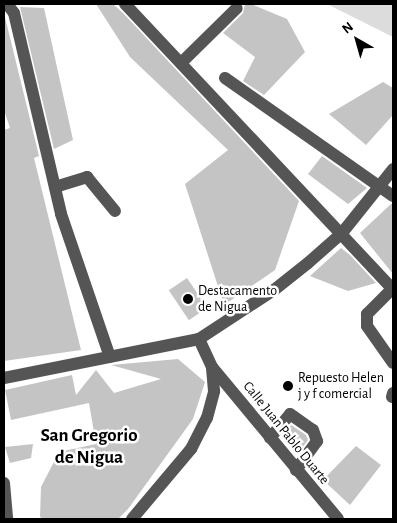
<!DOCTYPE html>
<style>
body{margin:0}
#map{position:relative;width:397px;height:523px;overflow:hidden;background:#fff;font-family:"Alegreya Sans",sans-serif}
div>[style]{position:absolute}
.green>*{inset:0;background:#dcdcdc}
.building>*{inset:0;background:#c4c4c4;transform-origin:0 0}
.minor>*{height:12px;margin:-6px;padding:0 6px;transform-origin:6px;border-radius:6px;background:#555}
.dots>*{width:14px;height:14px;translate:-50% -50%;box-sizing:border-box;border:2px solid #fff;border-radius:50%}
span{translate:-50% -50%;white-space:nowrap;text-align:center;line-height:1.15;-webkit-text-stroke:5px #fff;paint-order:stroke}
.poi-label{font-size:14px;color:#000}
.left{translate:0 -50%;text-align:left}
.street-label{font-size:14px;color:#000}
.district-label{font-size:19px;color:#000;font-weight:700}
.frame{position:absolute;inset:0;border:5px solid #000;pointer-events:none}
.north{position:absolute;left:332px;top:15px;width:50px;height:50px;-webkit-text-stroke:4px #fff;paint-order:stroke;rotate:322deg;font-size:14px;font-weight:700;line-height:20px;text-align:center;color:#000}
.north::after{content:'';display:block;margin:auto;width:18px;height:22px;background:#000;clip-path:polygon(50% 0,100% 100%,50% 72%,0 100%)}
</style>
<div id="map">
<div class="green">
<div style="clip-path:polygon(327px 4px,393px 4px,393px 37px)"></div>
</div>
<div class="building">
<div style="clip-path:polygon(96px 4px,113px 4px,123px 13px,299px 201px,275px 270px,224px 305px,185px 184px,228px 150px,130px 57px)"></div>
<div style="clip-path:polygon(251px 4px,287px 19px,305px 52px,264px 95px,243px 81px,255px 57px,223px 33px,243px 13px,245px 4px)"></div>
<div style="clip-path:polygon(20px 7px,44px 8px,73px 140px,54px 149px)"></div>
<div style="clip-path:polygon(4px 13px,39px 156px,34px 158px,81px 350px,4px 361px,4px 130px,10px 128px,4px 110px)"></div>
<div style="clip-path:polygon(383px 82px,393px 88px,393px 115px,366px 145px,329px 114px)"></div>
<div style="clip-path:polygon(322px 156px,367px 188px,348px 204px,308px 174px)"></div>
<div style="clip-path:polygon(391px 204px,393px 204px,393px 274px,360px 233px)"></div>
<div style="clip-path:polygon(341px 248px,350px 255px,376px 283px,348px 291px,310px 276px)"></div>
<div style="left:187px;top:278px;width:36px;height:22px;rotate:56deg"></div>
<div style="clip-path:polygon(178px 359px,205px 382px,193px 419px,128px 509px,118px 519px,44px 519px,40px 517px,41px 487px,59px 452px,96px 444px,89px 403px,11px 420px,5px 390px,72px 375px,76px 395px,96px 370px,114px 393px,161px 379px,111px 365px)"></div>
<div style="clip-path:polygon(291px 425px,306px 435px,308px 440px,302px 448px,286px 432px)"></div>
<div style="clip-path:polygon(33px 444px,31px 458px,10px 463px,5px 447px)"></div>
<div style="clip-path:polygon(356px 446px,381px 465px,350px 505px,323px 480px)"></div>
</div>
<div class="minor">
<div style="left:7px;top:4px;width:11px;rotate:52deg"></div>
<div style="left:14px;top:13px;width:206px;rotate:76.8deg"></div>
<div style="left:61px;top:214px;width:151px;rotate:71.1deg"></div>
<div style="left:125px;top:4px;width:391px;rotate:46.8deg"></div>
<div style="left:181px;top:63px;width:78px;rotate:-44.5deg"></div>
<div style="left:225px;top:78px;width:205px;rotate:35.1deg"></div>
<div style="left:55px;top:187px;width:34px;rotate:-17deg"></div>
<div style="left:87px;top:177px;width:44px;rotate:50.5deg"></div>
<div style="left:393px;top:288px;width:37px;rotate:135deg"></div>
<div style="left:367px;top:314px;width:12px;rotate:90deg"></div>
<div style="left:367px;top:326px;width:45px;rotate:54.9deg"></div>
<div style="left:212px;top:367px;width:197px;rotate:50.3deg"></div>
<div style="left:4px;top:378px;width:199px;rotate:-11.3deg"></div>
<div style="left:199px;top:339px;width:90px;rotate:-33.2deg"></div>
<div style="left:274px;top:290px;width:43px;rotate:-38.5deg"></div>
<div style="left:308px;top:263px;width:45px;rotate:-41.4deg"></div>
<div style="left:342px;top:233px;width:82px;rotate:-51.4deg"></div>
<div style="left:392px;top:397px;width:4px;rotate:-76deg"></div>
<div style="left:270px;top:438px;width:31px;rotate:-50deg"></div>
<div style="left:290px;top:414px;width:28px;rotate:35deg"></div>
<div style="left:313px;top:430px;width:12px;rotate:70deg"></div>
<div style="left:317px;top:441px;width:36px;rotate:126deg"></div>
<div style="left:4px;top:483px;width:36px;rotate:85deg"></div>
<div style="left:132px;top:519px;width:92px;rotate:-49.9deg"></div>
<div style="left:191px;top:449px;width:35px;rotate:-63deg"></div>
<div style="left:207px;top:418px;width:28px;rotate:-75deg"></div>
<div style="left:214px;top:391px;width:24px;rotate:-95deg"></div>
<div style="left:212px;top:367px;width:31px;rotate:-115deg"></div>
</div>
<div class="dots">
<div style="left:188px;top:299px;background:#000"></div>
<div style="left:288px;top:386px;background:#000"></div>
</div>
<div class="poi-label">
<span class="left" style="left:198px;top:299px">Destacamento<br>de Nigua</span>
<span class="left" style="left:298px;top:386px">Repuesto Helen<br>j y f comercial</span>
</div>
<div class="street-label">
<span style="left:286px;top:433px;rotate:51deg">Calle Juan Pablo Duarte</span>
</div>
<div class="district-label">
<span style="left:89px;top:447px">San Gregorio<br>de Nigua</span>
</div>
<div class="frame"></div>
<div class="north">N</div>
</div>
